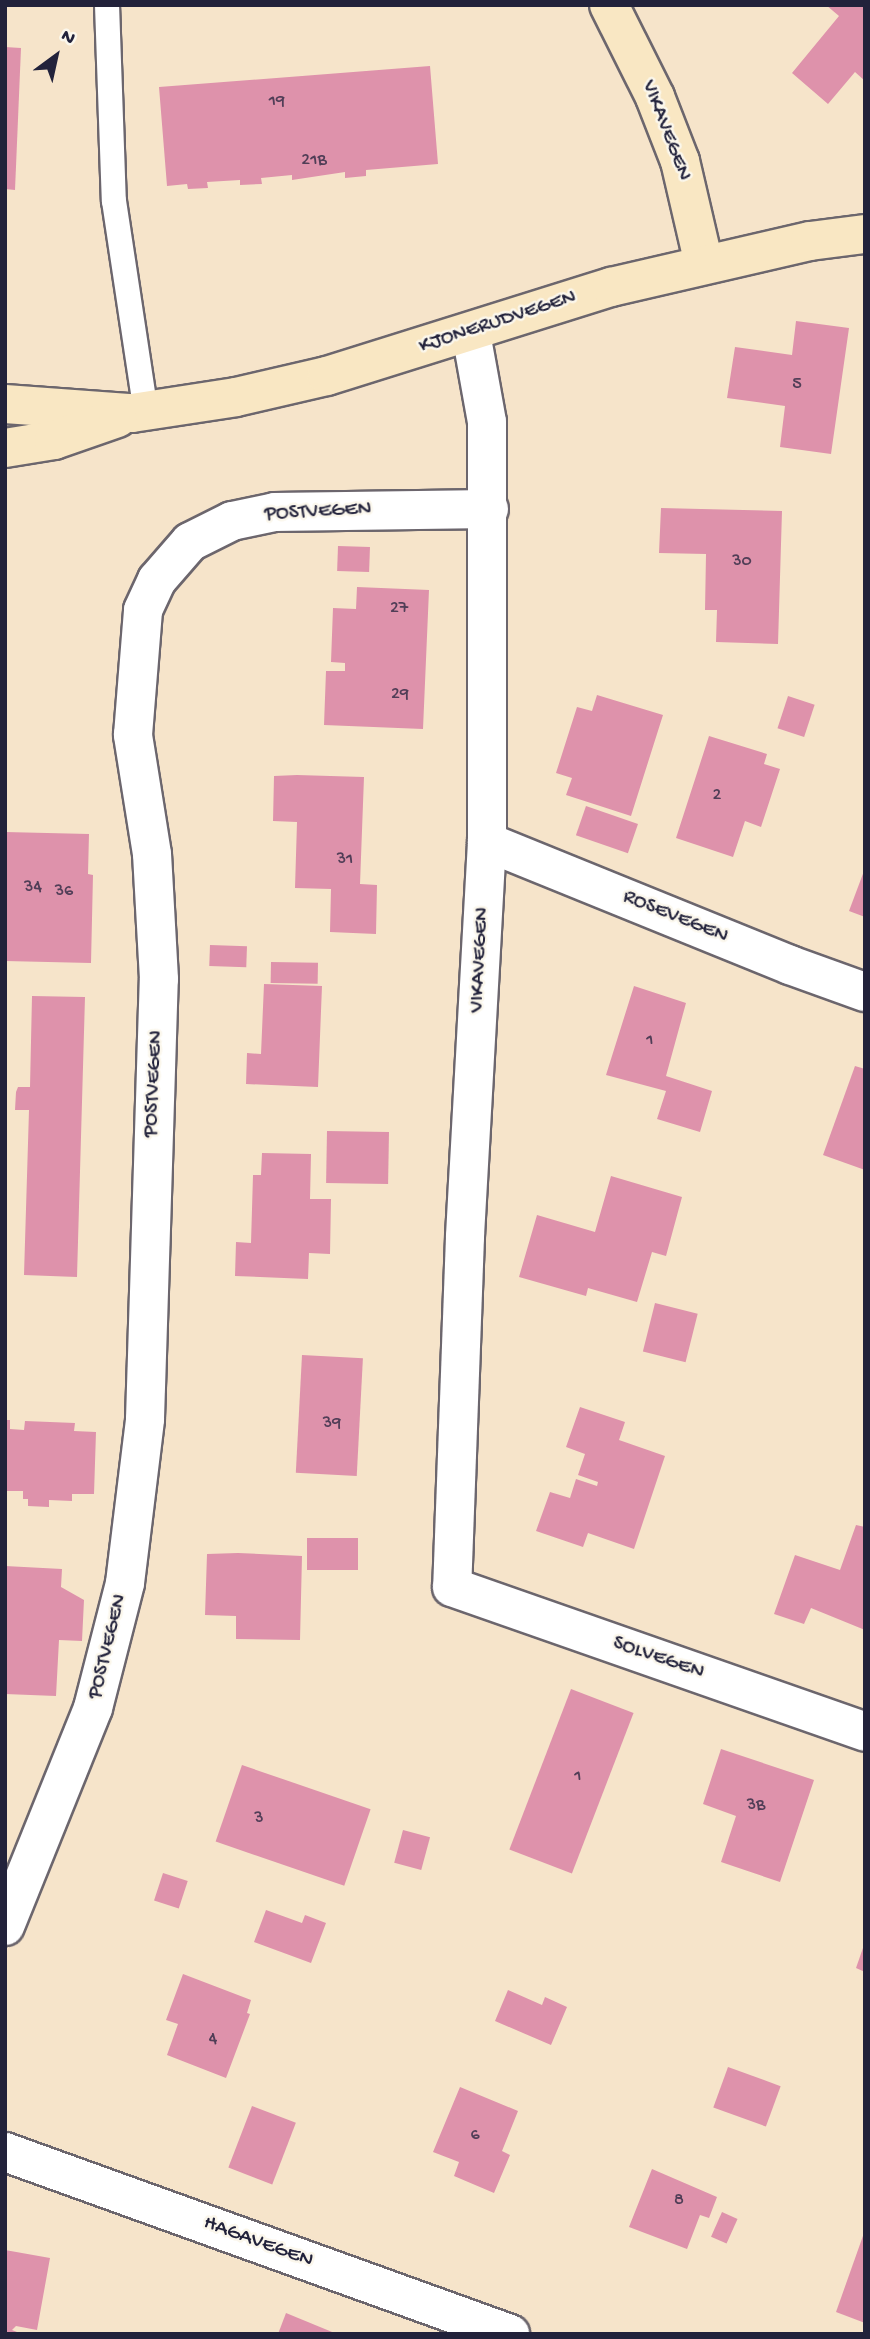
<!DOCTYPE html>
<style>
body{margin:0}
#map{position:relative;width:870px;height:2339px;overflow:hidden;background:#f6e4ca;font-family:"Gochi Hand",sans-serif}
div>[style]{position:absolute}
.building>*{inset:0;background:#de92ab;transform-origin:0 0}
.roads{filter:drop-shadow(2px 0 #6c666d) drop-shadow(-2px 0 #6c666d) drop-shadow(0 2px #6c666d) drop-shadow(0 -2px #6c666d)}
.lane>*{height:24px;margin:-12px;padding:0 12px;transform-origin:12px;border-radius:12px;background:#fff}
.street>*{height:38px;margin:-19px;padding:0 19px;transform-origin:19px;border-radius:19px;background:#fff}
.secondary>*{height:38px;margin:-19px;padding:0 19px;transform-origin:19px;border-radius:19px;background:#f9e7c3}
span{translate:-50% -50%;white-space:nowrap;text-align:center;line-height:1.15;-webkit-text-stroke:5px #fbf7ec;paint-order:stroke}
.number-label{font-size:18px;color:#513e57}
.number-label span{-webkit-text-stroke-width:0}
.street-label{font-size:21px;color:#22223b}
.frame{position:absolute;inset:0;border:7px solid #22223b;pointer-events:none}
.north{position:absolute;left:21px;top:21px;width:70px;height:70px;-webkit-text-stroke:5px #fbf7ec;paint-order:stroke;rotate:33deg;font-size:19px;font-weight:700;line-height:28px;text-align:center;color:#22223b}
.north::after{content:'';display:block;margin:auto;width:24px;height:32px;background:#22223b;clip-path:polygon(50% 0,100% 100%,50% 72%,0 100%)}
</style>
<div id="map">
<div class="building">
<div style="clip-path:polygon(826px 5px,865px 5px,865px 81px,855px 72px,828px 104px,792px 73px,839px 16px)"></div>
<div style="clip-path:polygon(5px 47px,21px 48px,15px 190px,5px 189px)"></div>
<div style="clip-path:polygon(430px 66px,438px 164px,366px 170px,366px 176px,345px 178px,345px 172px,292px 180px,292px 175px,261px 178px,262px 184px,240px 185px,240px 180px,207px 182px,208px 188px,188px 189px,187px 184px,167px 186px,159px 87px)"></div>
<div style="clip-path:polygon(796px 321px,849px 328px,831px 454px,780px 447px,785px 406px,727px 398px,735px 347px,792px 355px)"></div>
<div style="clip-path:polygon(661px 508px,782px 511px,778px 644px,716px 642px,717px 610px,705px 610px,706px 554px,659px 553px)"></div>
<div style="left:338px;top:546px;width:32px;height:25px;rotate:2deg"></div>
<div style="clip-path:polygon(357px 587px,429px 590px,423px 729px,324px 725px,326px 671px,345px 671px,345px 663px,331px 662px,333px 608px,356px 609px)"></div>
<div style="clip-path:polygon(597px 695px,663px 715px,631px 816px,566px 795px,572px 778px,556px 773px,577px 707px,592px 711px)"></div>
<div style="left:788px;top:696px;width:28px;height:34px;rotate:18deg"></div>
<div style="clip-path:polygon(709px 736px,767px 754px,764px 764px,780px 769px,761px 827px,745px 821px,733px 857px,676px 838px)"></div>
<div style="clip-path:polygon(297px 775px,364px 777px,360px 884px,377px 885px,376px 934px,330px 932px,331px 889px,295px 888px,297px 822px,273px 821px,274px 776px)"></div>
<div style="left:586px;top:806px;width:55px;height:31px;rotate:19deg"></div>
<div style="clip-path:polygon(5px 832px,89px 834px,88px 874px,93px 875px,91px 963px,5px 961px)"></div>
<div style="clip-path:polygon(864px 871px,865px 871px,865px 917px,849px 911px)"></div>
<div style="left:210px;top:945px;width:37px;height:21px;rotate:2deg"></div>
<div style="left:271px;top:962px;width:47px;height:21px;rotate:1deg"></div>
<div style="clip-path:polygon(264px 984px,322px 986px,318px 1087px,246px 1084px,247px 1053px,261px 1054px)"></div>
<div style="clip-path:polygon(634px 986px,686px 1003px,666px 1076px,712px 1091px,700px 1132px,657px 1119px,666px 1091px,606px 1075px)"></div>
<div style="clip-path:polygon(32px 996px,85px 997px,77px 1277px,24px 1275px,29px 1110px,15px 1110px,16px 1092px,18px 1087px,30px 1087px)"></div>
<div style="clip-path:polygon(855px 1066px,865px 1069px,865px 1170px,823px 1155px)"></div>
<div style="left:327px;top:1131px;width:62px;height:52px;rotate:1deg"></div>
<div style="clip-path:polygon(262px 1153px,311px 1154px,310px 1199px,331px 1199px,330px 1254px,309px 1253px,308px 1279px,235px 1276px,236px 1242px,251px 1243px,253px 1175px,261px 1175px)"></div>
<div style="clip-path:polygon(611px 1176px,682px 1197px,666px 1256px,652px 1252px,637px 1302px,588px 1288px,586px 1296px,519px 1277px,537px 1215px,595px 1232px)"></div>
<div style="left:655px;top:1303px;width:44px;height:50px;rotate:14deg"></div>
<div style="left:302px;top:1355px;width:61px;height:118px;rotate:3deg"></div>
<div style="clip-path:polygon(580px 1407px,625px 1422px,619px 1440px,665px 1456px,634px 1549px,588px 1533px,583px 1547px,536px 1531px,550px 1492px,570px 1498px,576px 1479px,597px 1486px,598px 1482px,578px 1475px,585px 1454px,566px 1447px)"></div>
<div style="clip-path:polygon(5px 1420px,10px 1420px,10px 1429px,24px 1430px,25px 1421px,75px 1423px,74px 1431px,96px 1432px,94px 1494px,72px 1494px,72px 1501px,49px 1500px,49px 1507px,28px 1506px,28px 1499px,23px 1499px,23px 1491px,5px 1491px)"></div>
<div style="clip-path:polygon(856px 1525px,865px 1527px,865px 1630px,811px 1608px,804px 1624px,774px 1614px,795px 1555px,840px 1570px)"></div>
<div style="left:307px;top:1538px;width:51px;height:32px"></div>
<div style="clip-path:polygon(238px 1553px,302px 1556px,300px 1640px,236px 1639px,236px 1616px,205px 1615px,207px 1554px)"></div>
<div style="clip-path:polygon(5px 1566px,62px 1569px,61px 1587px,84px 1600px,82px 1641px,59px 1640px,56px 1696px,5px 1694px)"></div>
<div style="left:571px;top:1689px;width:67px;height:172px;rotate:21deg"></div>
<div style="clip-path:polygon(721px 1749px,814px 1780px,780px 1882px,721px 1862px,736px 1816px,703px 1804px)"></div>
<div style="left:242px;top:1765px;width:136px;height:81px;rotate:19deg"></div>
<div style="left:403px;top:1830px;width:28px;height:34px;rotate:15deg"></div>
<div style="left:163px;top:1873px;width:26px;height:29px;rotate:18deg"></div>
<div style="clip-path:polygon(266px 1910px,302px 1923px,305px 1915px,326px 1923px,311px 1963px,254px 1942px)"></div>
<div style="clip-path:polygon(864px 1945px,865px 1945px,865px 1972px,856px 1968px)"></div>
<div style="clip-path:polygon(183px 1974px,251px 2000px,247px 2013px,250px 2014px,226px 2078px,167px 2055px,178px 2024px,166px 2020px)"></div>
<div style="clip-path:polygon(508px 1990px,542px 2005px,545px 1997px,567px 2007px,551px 2045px,495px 2021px)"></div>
<div style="left:728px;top:2067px;width:56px;height:43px;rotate:20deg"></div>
<div style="clip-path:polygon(460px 2087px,518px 2111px,502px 2151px,510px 2155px,494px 2193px,454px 2176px,459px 2162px,433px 2152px)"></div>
<div style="left:252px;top:2106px;width:47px;height:66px;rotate:21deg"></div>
<div style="clip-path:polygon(652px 2169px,717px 2197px,709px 2218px,700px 2215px,687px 2249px,629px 2227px)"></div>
<div style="left:722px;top:2212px;width:17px;height:27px;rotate:24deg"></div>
<div style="clip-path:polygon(864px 2233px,865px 2233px,865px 2323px,836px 2312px)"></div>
<div style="clip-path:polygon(5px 2250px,50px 2258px,37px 2330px,16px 2326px,12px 2330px,22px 2334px,5px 2334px)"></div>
<div style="clip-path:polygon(286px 2313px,337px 2334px,278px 2334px)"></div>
</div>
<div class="roads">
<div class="lane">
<div style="left:107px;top:5px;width:196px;rotate:88deg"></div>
<div style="left:114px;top:201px;width:213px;rotate:81.4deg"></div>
</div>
<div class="street">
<div style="left:471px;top:333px;width:90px;rotate:79.8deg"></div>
<div style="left:487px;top:422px;width:420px;rotate:90deg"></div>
<div style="left:487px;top:842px;width:396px;rotate:93.2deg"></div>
<div style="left:465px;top:1237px;width:350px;rotate:92.1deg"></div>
<div style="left:452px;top:1587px;width:438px;rotate:19.3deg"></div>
<div style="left:487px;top:842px;width:327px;rotate:22.1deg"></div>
<div style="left:790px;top:965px;width:80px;rotate:19.8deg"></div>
<div style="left:5px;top:1926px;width:235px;rotate:-68deg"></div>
<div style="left:93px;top:1708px;width:129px;rotate:-75.6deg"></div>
<div style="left:125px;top:1583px;width:165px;rotate:-83deg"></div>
<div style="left:145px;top:1419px;width:440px;rotate:-88.2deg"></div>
<div style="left:159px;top:979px;width:125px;rotate:-93.2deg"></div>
<div style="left:152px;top:854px;width:121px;rotate:-99.1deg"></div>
<div style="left:133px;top:735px;width:125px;rotate:-85.4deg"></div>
<div style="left:143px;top:610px;width:33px;rotate:-65deg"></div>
<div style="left:157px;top:580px;width:50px;rotate:-49deg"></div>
<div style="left:190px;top:542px;width:47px;rotate:-26.6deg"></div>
<div style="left:232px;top:521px;width:44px;rotate:-11.8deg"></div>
<div style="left:275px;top:512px;width:214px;rotate:-0.8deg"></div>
<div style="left:5px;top:2152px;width:537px;rotate:19.82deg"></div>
</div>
<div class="secondary">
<div style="left:609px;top:5px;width:103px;rotate:63.4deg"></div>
<div style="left:655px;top:97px;width:69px;rotate:68.7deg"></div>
<div style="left:680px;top:161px;width:106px;rotate:76.9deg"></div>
<div style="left:5px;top:404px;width:127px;rotate:4.1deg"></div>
<div style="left:132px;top:413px;width:105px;rotate:-8.7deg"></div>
<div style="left:236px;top:397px;width:93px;rotate:-13deg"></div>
<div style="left:327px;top:376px;width:298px;rotate:-17.4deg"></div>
<div style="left:611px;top:287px;width:204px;rotate:-13deg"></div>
<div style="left:810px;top:241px;width:55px;rotate:-7.3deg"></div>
<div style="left:5px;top:448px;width:50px;rotate:-9.3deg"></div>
<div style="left:54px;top:440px;width:67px;rotate:-19.2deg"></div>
</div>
</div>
<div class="number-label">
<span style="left:277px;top:102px">19</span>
<span style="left:314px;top:161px">21B</span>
<span style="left:797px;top:385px">5</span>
<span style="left:742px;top:562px">30</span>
<span style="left:399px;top:609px">27</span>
<span style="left:400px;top:695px">29</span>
<span style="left:717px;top:796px">2</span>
<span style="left:345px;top:860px">31</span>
<span style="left:33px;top:888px">34</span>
<span style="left:64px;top:892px">36</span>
<span style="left:650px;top:1041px">1</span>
<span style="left:332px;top:1424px">39</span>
<span style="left:578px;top:1777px">1</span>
<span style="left:756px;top:1806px">3B</span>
<span style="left:259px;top:1819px">3</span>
<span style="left:213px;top:2040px">4</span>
<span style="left:475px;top:2136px">6</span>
<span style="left:679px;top:2201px">8</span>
</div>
<div class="street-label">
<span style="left:665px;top:131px;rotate:69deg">VIKAVEGEN</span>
<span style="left:498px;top:323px;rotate:-18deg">KJONERUDVEGEN</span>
<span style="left:318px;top:513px;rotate:-3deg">POSTVEGEN</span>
<span style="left:675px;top:918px;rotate:22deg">ROSEVEGEN</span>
<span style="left:481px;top:960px;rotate:-87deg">VIKAVEGEN</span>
<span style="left:155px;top:1084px;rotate:-87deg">POSTVEGEN</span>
<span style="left:109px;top:1647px;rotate:-76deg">POSTVEGEN</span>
<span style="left:658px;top:1659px;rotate:19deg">SOLVEGEN</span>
<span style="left:258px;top:2243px;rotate:20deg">HAGAVEGEN</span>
</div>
<div class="frame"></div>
<div class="north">N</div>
</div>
